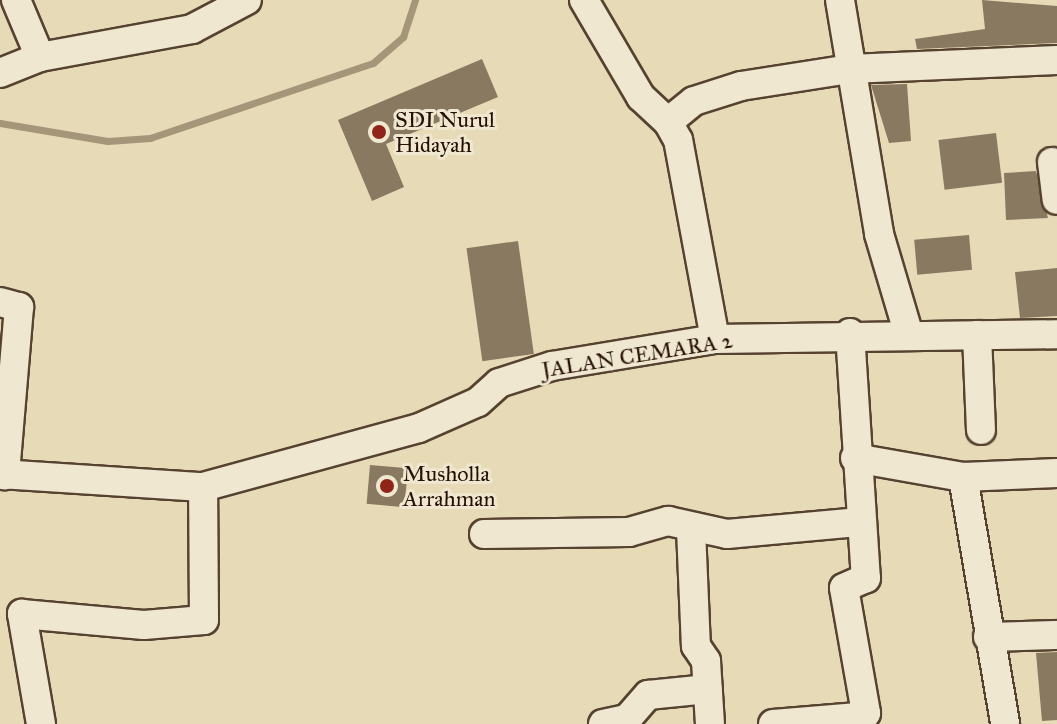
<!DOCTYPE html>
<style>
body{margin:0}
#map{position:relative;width:1057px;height:724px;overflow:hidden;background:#e7dab6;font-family:"IM FELL Great Primer",serif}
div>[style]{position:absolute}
.stream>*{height:7px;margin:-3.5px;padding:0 3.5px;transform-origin:3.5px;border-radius:3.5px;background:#a59579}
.building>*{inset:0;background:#8a7961;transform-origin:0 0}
.roads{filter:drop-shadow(2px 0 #564230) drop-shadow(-2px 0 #564230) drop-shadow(0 2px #564230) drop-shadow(0 -2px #564230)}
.minor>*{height:28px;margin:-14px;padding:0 14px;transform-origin:14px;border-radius:14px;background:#efe7d0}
.dots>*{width:22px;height:22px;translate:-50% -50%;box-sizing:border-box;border:4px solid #efe7d0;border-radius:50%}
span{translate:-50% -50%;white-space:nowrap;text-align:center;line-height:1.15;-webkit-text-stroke:6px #efe7d0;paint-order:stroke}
.poi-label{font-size:22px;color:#261004}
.left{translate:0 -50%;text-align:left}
.street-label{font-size:22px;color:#261004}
</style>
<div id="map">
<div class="stream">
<div style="left:0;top:123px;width:109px;rotate:9.5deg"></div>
<div style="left:108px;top:141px;width:42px;rotate:-4.1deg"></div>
<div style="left:150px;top:138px;width:235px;rotate:-18.6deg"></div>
<div style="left:373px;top:63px;width:40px;rotate:-41deg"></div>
<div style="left:403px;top:37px;width:39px;rotate:-72deg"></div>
</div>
<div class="building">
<div style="clip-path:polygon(982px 0,1057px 6px,1057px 43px,917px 49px,915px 39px,985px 29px)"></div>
<div style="clip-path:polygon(482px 59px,498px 97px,386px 144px,404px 187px,372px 201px,338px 120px)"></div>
<div style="clip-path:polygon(907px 84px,911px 141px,889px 143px,871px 85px)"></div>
<div style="left:996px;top:133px;width:50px;height:58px;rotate:83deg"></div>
<div style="clip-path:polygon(1036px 171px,1048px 218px,1006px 220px,1004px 173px)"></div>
<div style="left:969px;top:235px;width:35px;height:55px;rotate:85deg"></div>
<div style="left:518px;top:241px;width:114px;height:52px;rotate:82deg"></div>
<div style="clip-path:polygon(1057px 268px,1057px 316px,1020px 318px,1015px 272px)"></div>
<div style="left:370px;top:465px;width:38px;height:39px;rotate:5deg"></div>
<div style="clip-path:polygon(1057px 652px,1057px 720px,1042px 721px,1036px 653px)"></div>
</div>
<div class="roads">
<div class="minor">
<div style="left:16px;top:0;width:62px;rotate:67.2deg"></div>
<div style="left:584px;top:0;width:113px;rotate:59.6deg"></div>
<div style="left:641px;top:97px;width:37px;rotate:43deg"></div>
<div style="left:840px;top:0;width:237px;rotate:80.5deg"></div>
<div style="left:879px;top:234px;width:102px;rotate:73.5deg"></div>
<div style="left:0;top:73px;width:43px;rotate:-21.8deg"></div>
<div style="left:40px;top:57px;width:155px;rotate:-10.4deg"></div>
<div style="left:192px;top:29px;width:62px;rotate:-27.8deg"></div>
<div style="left:1052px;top:162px;width:38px;rotate:83deg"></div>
<div style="left:0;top:302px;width:20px;rotate:15deg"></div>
<div style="left:19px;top:307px;width:169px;rotate:94.8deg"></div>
<div style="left:850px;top:333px;width:246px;rotate:86.3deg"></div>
<div style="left:866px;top:578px;width:24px;rotate:156deg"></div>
<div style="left:844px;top:588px;width:127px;rotate:80deg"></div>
<div style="left:866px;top:713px;width:13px;rotate:122deg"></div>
<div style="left:977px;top:335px;width:95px;rotate:87.6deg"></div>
<div style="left:715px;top:339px;width:202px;rotate:-100.5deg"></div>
<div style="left:678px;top:140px;width:21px;rotate:-119deg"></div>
<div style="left:668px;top:122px;width:33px;rotate:-39deg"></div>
<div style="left:694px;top:101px;width:49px;rotate:-17.7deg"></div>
<div style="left:741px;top:86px;width:110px;rotate:-8.9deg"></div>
<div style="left:850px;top:69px;width:207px;rotate:-2.5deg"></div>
<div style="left:855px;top:458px;width:110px;rotate:10deg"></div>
<div style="left:963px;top:477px;width:94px;rotate:-2.4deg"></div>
<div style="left:0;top:474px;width:203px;rotate:3.7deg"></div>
<div style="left:203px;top:487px;width:224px;rotate:-15.3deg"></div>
<div style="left:419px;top:428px;width:64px;rotate:-23.8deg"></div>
<div style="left:478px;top:402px;width:28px;rotate:-42deg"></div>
<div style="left:499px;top:383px;width:56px;rotate:-17.8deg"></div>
<div style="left:552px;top:366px;width:165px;rotate:-9.4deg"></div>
<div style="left:715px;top:339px;width:342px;rotate:-0.8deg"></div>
<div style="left:963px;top:477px;width:251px;rotate:80.3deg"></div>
<div style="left:691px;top:529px;width:117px;rotate:87.6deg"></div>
<div style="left:696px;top:646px;width:18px;rotate:56deg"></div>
<div style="left:706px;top:661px;width:63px;rotate:86.4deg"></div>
<div style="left:484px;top:534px;width:145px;rotate:-0.8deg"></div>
<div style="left:629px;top:532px;width:41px;rotate:-15.8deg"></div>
<div style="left:668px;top:521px;width:60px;rotate:12.4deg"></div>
<div style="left:727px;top:534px;width:134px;rotate:-5.2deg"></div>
<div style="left:988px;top:637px;width:69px;rotate:-1.7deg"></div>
<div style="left:41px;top:724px;width:112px;rotate:-99.8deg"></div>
<div style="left:22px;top:614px;width:122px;rotate:5.2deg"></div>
<div style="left:144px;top:625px;width:60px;rotate:-4.8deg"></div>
<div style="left:204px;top:620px;width:133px;rotate:-90.4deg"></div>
<div style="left:603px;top:724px;width:25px;rotate:-12deg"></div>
<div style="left:627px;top:719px;width:32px;rotate:-49deg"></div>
<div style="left:648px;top:695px;width:60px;rotate:-5.7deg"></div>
<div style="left:773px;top:724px;width:85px;rotate:-4.7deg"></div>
</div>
</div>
<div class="dots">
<div style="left:379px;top:132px;background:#8f2418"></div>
<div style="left:387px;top:486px;background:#8f2418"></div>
</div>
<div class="poi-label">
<span class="left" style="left:395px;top:132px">SDI Nurul<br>Hidayah</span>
<span class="left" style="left:403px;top:486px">Musholla<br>Arrahman</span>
</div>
<div class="street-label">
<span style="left:637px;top:355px;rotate:-9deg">JALAN CEMARA 2</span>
</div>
</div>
